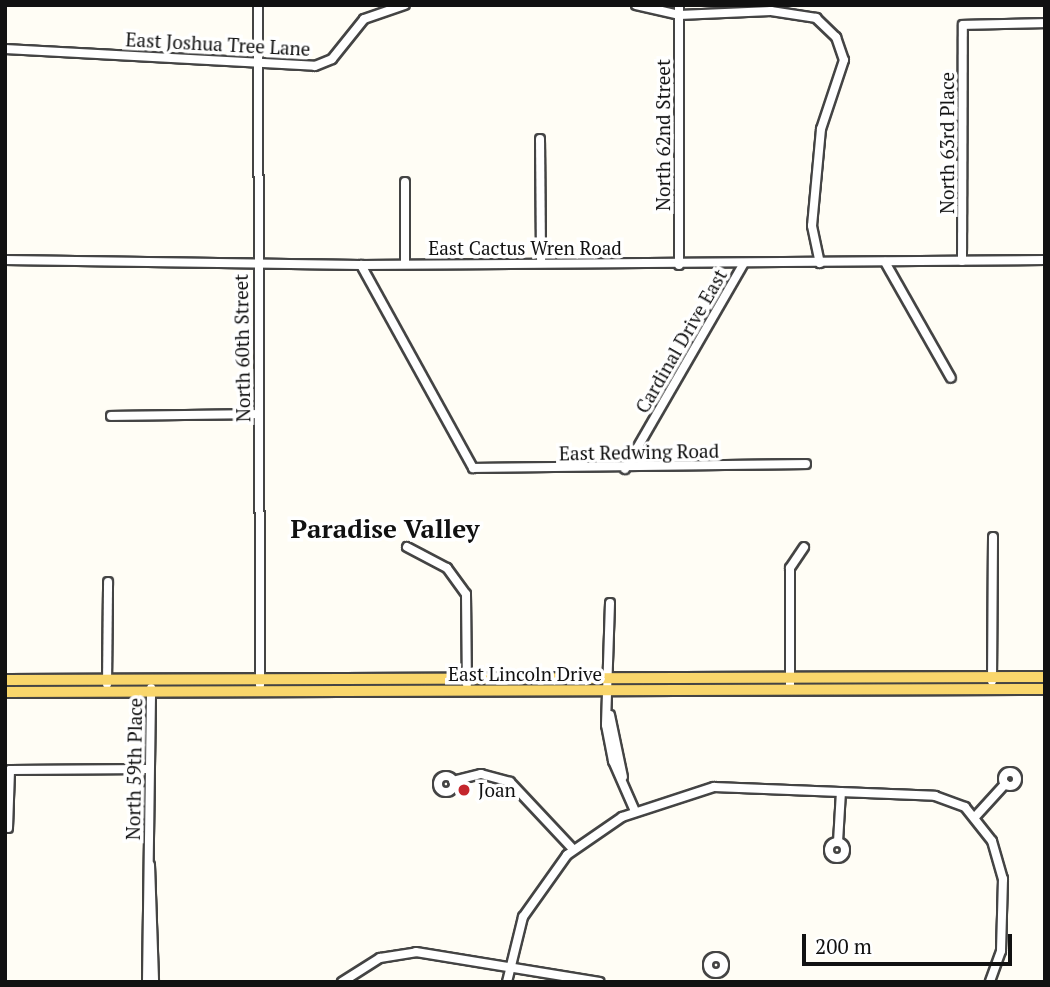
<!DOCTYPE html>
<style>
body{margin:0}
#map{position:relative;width:1050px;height:987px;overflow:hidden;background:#fffdf5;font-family:"PT Serif",serif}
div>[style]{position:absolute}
.roads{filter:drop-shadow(2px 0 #444) drop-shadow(-2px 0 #444) drop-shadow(0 2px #444) drop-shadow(0 -2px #444)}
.minor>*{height:8px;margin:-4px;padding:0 4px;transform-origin:4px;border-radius:4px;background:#fff}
.minor>.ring{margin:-4px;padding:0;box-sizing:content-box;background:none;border:8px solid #fff;border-radius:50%}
.major>*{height:10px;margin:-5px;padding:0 5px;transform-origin:5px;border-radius:5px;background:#f9d66b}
.dots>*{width:19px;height:19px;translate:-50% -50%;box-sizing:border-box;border:4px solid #fff;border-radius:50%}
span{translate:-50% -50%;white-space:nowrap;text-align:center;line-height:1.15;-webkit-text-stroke:7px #fff;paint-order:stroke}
.street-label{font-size:19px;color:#111}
.poi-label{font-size:19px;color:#111}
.left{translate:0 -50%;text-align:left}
.district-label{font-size:26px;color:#111;font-weight:700}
.frame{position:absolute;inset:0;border:7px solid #111;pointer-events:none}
.scale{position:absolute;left:802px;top:934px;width:210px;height:32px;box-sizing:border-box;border:4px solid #111;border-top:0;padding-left:9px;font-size:21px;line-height:24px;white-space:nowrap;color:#111;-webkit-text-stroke:5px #fff;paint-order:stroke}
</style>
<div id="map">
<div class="roads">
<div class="minor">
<div style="left:258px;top:5px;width:680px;rotate:89.83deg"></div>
<div style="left:636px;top:5px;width:44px;rotate:13.1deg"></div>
<div style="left:679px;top:15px;width:92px;rotate:-2.5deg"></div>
<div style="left:771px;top:11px;width:46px;rotate:8.8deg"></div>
<div style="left:816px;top:18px;width:28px;rotate:44deg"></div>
<div style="left:836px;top:37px;width:24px;rotate:71deg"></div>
<div style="left:844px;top:60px;width:73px;rotate:108.4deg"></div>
<div style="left:821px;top:129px;width:97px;rotate:95.3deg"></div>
<div style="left:812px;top:226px;width:38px;rotate:78deg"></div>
<div style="left:679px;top:5px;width:260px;rotate:90deg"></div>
<div style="left:5px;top:49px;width:310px;rotate:3.1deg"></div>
<div style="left:315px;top:66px;width:18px;rotate:-22deg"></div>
<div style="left:332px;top:59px;width:51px;rotate:-51.3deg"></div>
<div style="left:364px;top:19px;width:43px;rotate:-18.9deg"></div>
<div style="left:540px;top:139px;width:124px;rotate:89.5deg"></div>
<div style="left:405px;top:182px;width:82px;rotate:90deg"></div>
<div style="left:5px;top:260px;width:356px;rotate:0.8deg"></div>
<div style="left:361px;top:265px;width:684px;rotate:-0.42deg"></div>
<div style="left:962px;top:261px;width:236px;rotate:-89.8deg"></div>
<div style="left:963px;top:25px;width:82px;rotate:-1.4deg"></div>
<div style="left:885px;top:262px;width:133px;rotate:60.4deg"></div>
<div style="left:361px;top:265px;width:232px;rotate:61.1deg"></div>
<div style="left:473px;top:468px;width:333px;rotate:-0.7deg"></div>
<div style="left:111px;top:416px;width:147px;rotate:-0.8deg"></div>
<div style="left:625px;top:469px;width:236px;rotate:-60deg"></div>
<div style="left:407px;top:547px;width:45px;rotate:27.7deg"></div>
<div style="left:447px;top:568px;width:32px;rotate:54deg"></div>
<div style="left:466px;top:594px;width:90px;rotate:89.4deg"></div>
<div style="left:610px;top:603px;width:122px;rotate:91.9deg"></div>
<div style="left:606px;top:725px;width:37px;rotate:79deg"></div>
<div style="left:613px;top:761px;width:55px;rotate:66.3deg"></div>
<div style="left:992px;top:681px;width:144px;rotate:-89.6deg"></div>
<div style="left:107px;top:684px;width:102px;rotate:-89.4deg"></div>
<div style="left:790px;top:690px;width:122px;rotate:-90deg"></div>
<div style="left:790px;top:568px;width:25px;rotate:-56deg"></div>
<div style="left:610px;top:715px;width:63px;rotate:78.2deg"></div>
<div class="ring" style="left:1003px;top:772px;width:6px;height:6px"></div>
<div class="ring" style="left:438px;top:776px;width:8px;height:8px"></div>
<div style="left:453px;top:781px;width:29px;rotate:-14deg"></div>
<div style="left:481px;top:774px;width:30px;rotate:15deg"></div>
<div style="left:510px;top:782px;width:92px;rotate:46.8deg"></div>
<div style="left:975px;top:817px;width:45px;rotate:-47.7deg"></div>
<div style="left:8px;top:828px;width:58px;rotate:-88deg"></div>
<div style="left:10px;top:770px;width:139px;rotate:-0.4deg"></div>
<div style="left:838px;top:842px;width:50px;rotate:-86.6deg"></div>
<div class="ring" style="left:829px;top:842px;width:8px;height:8px"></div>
<div style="left:150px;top:865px;width:117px;rotate:88deg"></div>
<div class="ring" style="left:708px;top:957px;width:8px;height:8px"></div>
<div style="left:147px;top:982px;width:294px;rotate:-89.2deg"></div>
<div style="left:342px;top:982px;width:45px;rotate:-32.3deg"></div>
<div style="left:380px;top:958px;width:36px;rotate:-9deg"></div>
<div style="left:416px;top:952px;width:186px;rotate:9.3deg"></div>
<div style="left:507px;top:982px;width:67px;rotate:-76.2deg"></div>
<div style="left:523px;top:917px;width:76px;rotate:-54.6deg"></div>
<div style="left:567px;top:855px;width:67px;rotate:-34.6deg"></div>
<div style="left:622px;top:817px;width:97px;rotate:-18.1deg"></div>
<div style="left:714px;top:787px;width:221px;rotate:2.3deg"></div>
<div style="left:935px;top:796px;width:32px;rotate:20deg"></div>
<div style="left:965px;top:807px;width:43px;rotate:51.5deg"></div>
<div style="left:992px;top:841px;width:40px;rotate:74deg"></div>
<div style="left:1003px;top:879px;width:72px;rotate:91.6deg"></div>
<div style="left:1001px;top:951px;width:33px;rotate:110deg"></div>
</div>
<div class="major">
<div style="left:5px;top:680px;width:1040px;rotate:-0.17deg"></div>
<div style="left:5px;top:692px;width:1040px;rotate:-0.17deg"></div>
</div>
</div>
<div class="dots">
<div style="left:464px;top:790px;background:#c4262e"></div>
</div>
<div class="street-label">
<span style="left:218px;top:44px;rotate:3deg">East Joshua Tree Lane</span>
<span style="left:663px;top:135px;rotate:-90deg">North 62nd Street</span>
<span style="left:947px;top:143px;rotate:-90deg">North 63rd Place</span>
<span style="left:525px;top:248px">East Cactus Wren Road</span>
<span style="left:681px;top:341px;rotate:-60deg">Cardinal Drive East</span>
<span style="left:242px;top:348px;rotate:-91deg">North 60th Street</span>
<span style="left:639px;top:452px;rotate:-1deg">East Redwing Road</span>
<span style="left:525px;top:674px">East Lincoln Drive</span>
<span style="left:134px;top:769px;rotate:-89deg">North 59th Place</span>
</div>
<div class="poi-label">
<span class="left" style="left:478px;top:790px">Joan</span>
</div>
<div class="district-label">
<span style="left:385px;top:529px">Paradise Valley</span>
</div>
<div class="frame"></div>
<div class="scale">200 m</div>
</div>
